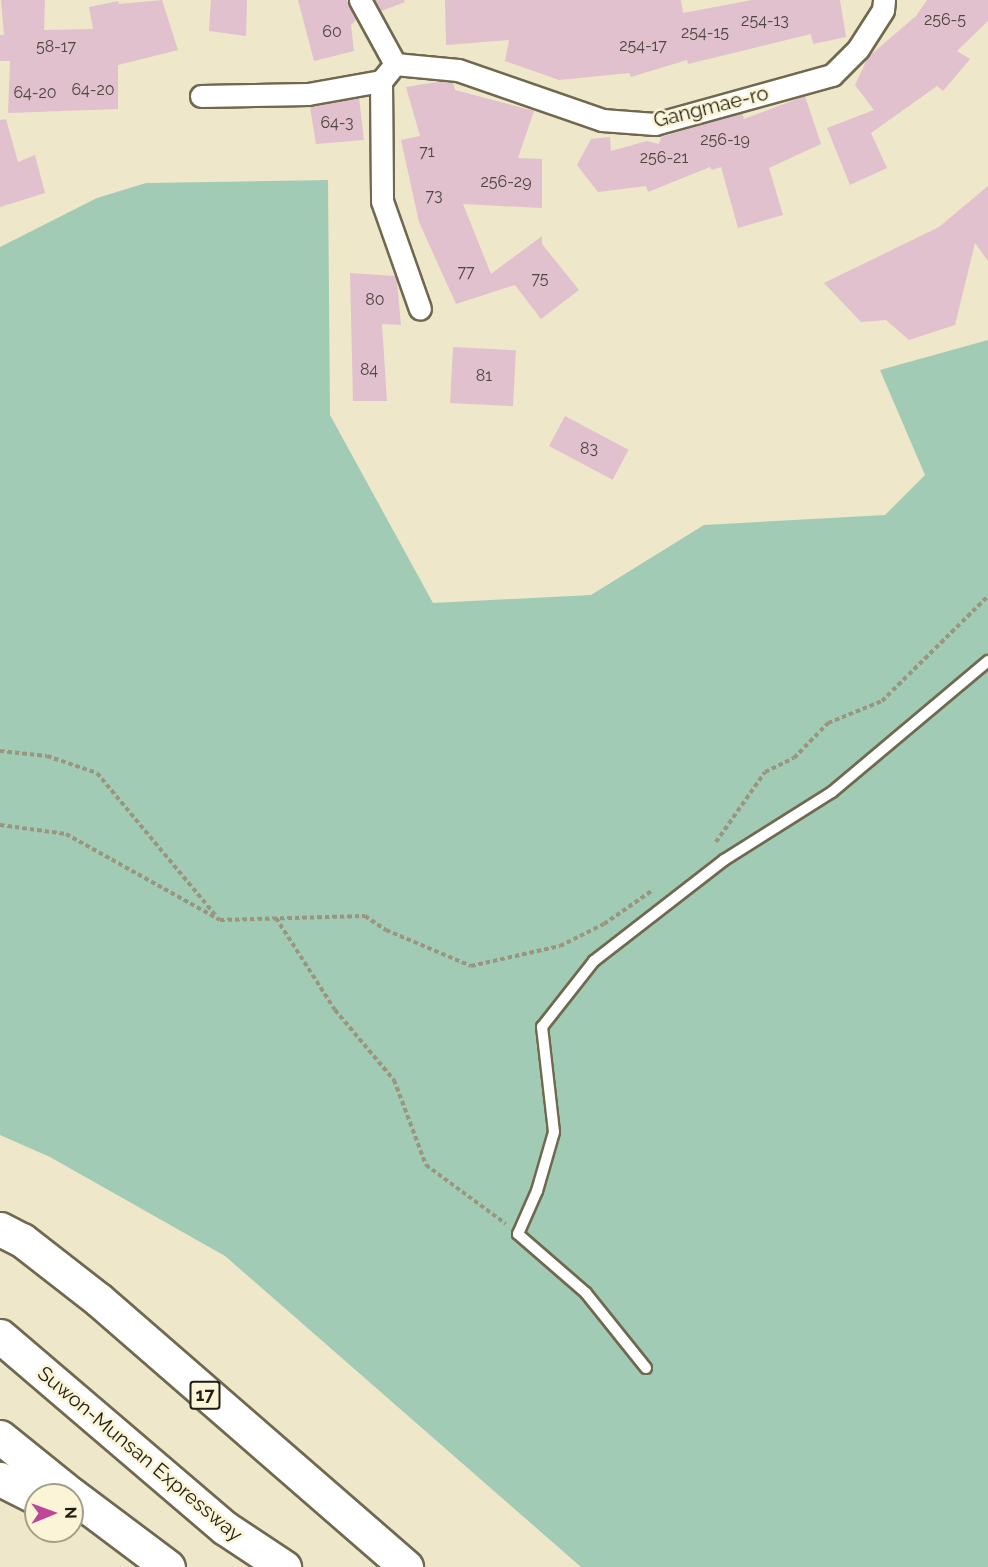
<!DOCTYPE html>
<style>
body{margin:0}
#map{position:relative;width:988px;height:1567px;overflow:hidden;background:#eee7ca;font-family:Raleway,sans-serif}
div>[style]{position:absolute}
.green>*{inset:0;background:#a1cbb4}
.building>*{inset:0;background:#e0c1cd;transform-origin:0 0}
.path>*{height:4px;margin-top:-2px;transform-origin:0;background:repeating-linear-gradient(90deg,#9a957f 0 4.5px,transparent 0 7.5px)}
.roads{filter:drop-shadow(2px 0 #706950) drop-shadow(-2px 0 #706950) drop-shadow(0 2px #706950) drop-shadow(0 -2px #706950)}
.lane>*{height:10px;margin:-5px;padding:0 5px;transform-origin:5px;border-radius:5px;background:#fff}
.street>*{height:21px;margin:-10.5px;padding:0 10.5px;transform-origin:10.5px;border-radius:10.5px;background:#fff}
.highway>*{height:33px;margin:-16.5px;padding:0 16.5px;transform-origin:16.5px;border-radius:16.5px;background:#fff}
span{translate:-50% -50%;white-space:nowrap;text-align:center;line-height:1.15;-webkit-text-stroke:5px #fbf4d7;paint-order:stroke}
.number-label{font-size:16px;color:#4f4641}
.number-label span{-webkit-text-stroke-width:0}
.shield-label span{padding:2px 4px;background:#fbf4d7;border:2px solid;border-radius:4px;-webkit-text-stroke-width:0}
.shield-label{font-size:18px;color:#1f1d12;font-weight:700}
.street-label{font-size:20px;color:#1f1d12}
.north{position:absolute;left:24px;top:1483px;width:60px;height:60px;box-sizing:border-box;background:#fbf4d7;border:2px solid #a39e88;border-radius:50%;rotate:89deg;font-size:16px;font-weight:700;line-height:24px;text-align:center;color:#1f1d12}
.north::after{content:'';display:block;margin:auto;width:21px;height:27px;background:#bf4598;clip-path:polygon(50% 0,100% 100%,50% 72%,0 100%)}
</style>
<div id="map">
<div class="green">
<div style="clip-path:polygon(328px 180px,330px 415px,433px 603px,591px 595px,704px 525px,885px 515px,925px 475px,880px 370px,988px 340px,988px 1567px,581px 1567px,225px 1256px,50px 1157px,0 1135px,0 247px,97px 198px,146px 183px)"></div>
</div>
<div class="building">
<div style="clip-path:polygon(1px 0,45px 0,44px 30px,93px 29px,89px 7px,118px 1px,119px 4px,162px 0,178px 50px,118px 65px,118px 109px,8px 113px,10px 61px,0 61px,0 35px,4px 35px)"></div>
<div style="clip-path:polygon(211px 0,247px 0,246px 36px,209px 31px)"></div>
<div style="clip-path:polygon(298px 0,347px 0,356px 20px,351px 25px,354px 51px,314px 61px)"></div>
<div style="clip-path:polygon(375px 0,404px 0,405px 2px,381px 11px)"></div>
<div style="clip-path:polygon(445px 0,681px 0,683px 13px,752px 0,840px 0,846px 37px,813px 44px,811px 34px,688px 64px,687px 60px,631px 77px,629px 73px,559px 80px,505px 61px,509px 40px,446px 45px)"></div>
<div style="clip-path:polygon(927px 0,988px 0,988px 21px,957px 51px,970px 59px,943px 91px,937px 86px,871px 133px,887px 168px,850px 185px,827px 128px,874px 110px,855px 85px,868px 57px,916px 16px)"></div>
<div style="clip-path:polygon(443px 81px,453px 82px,455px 90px,534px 111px,518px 158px,542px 159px,542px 208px,463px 204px,491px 274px,542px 236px,542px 244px,579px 290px,541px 319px,515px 285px,456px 304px,419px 222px,401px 140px,420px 136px,406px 87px)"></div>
<div style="clip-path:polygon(805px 96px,821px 144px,769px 168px,783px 215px,738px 228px,721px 167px,712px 170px,710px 167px,648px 192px,646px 186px,598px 192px,577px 165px,591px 139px,610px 137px,611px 151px,647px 141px,659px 144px,661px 137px,742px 113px,744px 119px)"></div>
<div style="clip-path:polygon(359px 98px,364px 140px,316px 144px,310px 107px)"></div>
<div style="clip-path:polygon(6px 119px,18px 162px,35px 155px,45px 193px,0 207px,0 120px)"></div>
<div style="clip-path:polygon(988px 186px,988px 261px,975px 243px,955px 325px,909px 340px,886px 320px,861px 322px,824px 283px,939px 227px)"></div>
<div style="clip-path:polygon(350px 273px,395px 276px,397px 282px,401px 325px,382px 324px,387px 401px,353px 401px)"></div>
<div style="left:453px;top:347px;width:63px;height:56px;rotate:3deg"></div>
<div style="left:565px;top:416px;width:72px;height:34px;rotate:28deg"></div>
</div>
<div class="path">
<div style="left:0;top:751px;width:47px;rotate:6.1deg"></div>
<div style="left:47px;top:756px;width:53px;rotate:18.8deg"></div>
<div style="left:97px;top:773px;width:187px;rotate:50.2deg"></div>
<div style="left:0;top:825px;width:67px;rotate:7.8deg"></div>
<div style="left:66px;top:834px;width:176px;rotate:29.2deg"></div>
<div style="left:220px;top:920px;width:145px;rotate:-1.6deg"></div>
<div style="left:365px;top:916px;width:25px;rotate:34deg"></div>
<div style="left:386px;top:930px;width:92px;rotate:23deg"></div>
<div style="left:471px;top:966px;width:91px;rotate:-12.7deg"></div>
<div style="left:560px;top:946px;width:49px;rotate:-26.6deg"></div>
<div style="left:604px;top:924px;width:60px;rotate:-34.8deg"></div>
<div style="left:716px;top:842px;width:85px;rotate:-55deg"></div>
<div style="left:765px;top:772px;width:32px;rotate:-26deg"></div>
<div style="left:794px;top:758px;width:49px;rotate:-45.8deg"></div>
<div style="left:828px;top:723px;width:58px;rotate:-22.2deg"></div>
<div style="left:882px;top:701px;width:149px;rotate:-44.7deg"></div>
<div style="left:276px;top:918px;width:109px;rotate:57.3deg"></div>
<div style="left:335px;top:1010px;width:92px;rotate:49.9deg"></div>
<div style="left:394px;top:1080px;width:91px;rotate:69.4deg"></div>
<div style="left:426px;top:1165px;width:99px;rotate:36.4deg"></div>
</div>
<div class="roads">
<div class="lane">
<div style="left:646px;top:1368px;width:96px;rotate:-128.7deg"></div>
<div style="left:586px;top:1293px;width:90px;rotate:-139.1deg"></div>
<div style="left:518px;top:1234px;width:47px;rotate:-66.2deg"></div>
<div style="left:537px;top:1191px;width:61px;rotate:-73.9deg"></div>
<div style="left:554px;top:1132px;width:106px;rotate:-96.5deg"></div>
<div style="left:542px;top:1027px;width:84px;rotate:-51.8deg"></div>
<div style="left:594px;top:961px;width:165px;rotate:-37.8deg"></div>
<div style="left:724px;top:860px;width:128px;rotate:-32.2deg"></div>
<div style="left:832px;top:792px;width:204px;rotate:-40deg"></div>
</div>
<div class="street">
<div style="left:360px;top:0;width:73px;rotate:61.3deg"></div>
<div style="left:395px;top:64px;width:22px;rotate:129deg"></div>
<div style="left:381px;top:81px;width:120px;rotate:89.5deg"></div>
<div style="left:382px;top:201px;width:114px;rotate:70.6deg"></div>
<div style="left:395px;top:64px;width:63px;rotate:5.4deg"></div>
<div style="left:458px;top:70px;width:152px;rotate:19.1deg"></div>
<div style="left:602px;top:120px;width:53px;rotate:4.3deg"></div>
<div style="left:655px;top:124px;width:184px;rotate:-15.5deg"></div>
<div style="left:832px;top:75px;width:37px;rotate:-45deg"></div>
<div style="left:858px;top:49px;width:46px;rotate:-57.3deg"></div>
<div style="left:883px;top:10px;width:10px;rotate:-84deg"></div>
<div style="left:201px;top:96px;width:107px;rotate:-1.1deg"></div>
<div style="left:308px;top:94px;width:74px;rotate:-10.1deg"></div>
</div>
<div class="highway">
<div style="left:0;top:1229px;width:25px;rotate:27deg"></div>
<div style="left:22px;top:1240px;width:98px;rotate:37.9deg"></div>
<div style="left:99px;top:1300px;width:407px;rotate:41deg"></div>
<div style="left:0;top:1336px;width:296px;rotate:40.5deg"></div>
<div style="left:225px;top:1528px;width:71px;rotate:33.5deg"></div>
<div style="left:0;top:1437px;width:92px;rotate:38.9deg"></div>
<div style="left:0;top:1479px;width:40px;rotate:26.6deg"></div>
<div style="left:72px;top:1495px;width:120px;rotate:36.9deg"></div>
</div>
</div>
<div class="number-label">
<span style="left:945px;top:20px">256-5</span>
<span style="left:765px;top:21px">254-13</span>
<span style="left:332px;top:32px">60</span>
<span style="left:705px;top:33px">254-15</span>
<span style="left:643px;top:46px">254-17</span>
<span style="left:56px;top:47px">58-17</span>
<span style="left:93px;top:90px">64-20</span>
<span style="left:35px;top:93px">64-20</span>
<span style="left:337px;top:123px">64-3</span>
<span style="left:725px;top:140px">256-19</span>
<span style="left:427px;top:152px">71</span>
<span style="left:664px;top:158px">256-21</span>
<span style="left:506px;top:182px">256-29</span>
<span style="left:434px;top:196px">73</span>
<span style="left:466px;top:272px">77</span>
<span style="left:540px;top:279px">75</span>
<span style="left:375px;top:300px">80</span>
<span style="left:369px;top:370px">84</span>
<span style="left:484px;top:376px">81</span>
<span style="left:589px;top:449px">83</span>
</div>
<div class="shield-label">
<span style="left:205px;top:1395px">17</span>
</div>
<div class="street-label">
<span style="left:711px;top:107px;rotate:-14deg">Gangmae-ro</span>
<span style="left:140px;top:1454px;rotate:40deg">Suwon-Munsan Expressway</span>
</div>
<div class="north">N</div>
</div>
